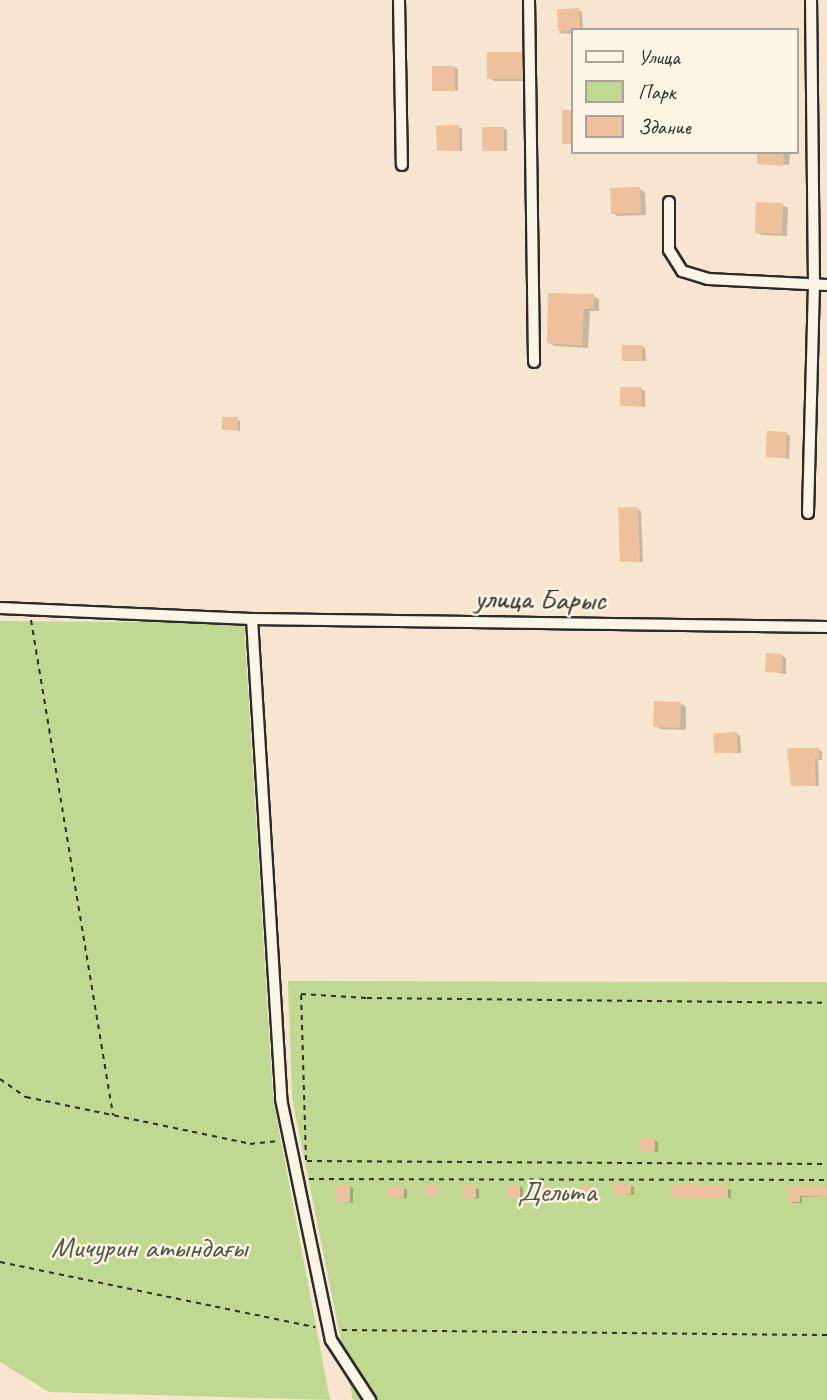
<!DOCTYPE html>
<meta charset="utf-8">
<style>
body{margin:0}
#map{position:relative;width:827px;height:1400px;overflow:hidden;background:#f8e5cf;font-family:Caveat,sans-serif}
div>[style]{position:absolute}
.green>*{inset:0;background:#bfd990}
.shadow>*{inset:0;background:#0003}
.building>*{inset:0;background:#edc19c;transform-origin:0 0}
.path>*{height:2px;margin-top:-1px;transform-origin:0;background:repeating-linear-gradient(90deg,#2b2b2b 0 5px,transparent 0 10px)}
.roads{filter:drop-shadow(2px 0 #2b2b2b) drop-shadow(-2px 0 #2b2b2b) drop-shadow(0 2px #2b2b2b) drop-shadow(0 -2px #2b2b2b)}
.street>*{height:10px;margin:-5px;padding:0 5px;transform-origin:5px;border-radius:5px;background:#fcf5e5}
span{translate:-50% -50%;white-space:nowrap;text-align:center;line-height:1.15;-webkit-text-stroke:5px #fcf5e5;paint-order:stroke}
.street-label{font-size:30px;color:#2b2b2b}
.park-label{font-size:30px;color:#505644}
.legend{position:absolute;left:571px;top:28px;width:228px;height:126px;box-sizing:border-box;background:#fcf5e5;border:2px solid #a8a49b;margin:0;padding:9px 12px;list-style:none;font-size:21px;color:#2b2b2b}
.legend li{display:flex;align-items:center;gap:14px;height:35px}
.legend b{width:35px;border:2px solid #a8a49b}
</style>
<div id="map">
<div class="green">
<div style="clip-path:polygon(0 621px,244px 623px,273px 1099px,330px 1400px,49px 1392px,0 1362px)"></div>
<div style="clip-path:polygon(288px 981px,827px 982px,827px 1400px,353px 1400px,292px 1098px)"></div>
</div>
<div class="shadow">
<div style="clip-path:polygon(579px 10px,582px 12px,583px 30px,573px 30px,573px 34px,559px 33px)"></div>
<div style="clip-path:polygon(521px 53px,527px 57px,527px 81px,495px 81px,489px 78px)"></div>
<div style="clip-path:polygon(454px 67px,458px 69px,458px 91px,435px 90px)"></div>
<div style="clip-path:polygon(458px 127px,462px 129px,462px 151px,439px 150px)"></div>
<div style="clip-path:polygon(503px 128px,507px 130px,507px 151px,484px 150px)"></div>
<div style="clip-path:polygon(759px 152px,790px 152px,789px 165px,762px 163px,762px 165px,758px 163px)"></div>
<div style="clip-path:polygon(640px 189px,645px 193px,646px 215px,618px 216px,612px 213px)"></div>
<div style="clip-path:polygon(782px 205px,788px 208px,787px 236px,762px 235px,756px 232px)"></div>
<div style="clip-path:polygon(593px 296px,599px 299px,599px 311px,590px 311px,588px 348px,554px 346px,548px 342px)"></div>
<div style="clip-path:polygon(642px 346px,645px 348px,646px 361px,624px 360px)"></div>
<div style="clip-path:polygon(641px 389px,645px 391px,645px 407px,623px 405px)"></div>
<div style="clip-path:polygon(237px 419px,240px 421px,240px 431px,224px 429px)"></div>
<div style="clip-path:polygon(787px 434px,790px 436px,789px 459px,768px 456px)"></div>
<div style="clip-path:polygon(638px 509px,641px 511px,643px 562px,624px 561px,620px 560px)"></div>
<div style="clip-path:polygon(783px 656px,786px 658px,786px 674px,767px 671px)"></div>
<div style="clip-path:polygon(680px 703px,686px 707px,686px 730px,661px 729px,655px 726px)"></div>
<div style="clip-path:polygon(737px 734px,740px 736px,741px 753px,716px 752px)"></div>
<div style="clip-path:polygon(818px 749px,822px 751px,822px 760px,818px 760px,819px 786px,793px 785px)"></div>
<div style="clip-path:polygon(654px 1140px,658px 1142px,658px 1152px,642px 1150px)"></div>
<div style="clip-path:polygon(349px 1186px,353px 1188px,353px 1203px,337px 1201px)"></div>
<div style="clip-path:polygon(520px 1186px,523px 1188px,523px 1199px,508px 1197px)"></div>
<div style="clip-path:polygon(631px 1186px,634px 1187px,634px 1195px,616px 1193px)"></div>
<div style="clip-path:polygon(465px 1187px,479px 1189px,479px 1199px,465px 1197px)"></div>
<div style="clip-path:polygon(789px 1187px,827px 1188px,827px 1197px,802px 1197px,802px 1203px,792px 1203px)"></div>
<div style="clip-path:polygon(403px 1188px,407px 1190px,407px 1198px,389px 1196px)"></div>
<div style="clip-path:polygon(593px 1188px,596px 1190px,596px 1199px,580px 1197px)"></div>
<div style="clip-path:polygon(727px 1188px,731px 1190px,731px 1198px,673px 1197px)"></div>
</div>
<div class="building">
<div style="left:579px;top:8px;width:22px;height:22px;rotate:87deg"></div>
<div style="left:487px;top:52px;width:35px;height:27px"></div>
<div style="left:432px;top:66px;width:23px;height:25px"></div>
<div style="left:562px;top:110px;width:11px;height:34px"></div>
<div style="left:459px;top:125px;width:25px;height:23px;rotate:88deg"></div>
<div style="left:482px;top:127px;width:22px;height:24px"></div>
<div style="clip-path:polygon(757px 152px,784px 152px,783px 166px,757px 164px)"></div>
<div style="left:640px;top:187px;width:26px;height:30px;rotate:88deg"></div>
<div style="left:756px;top:202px;width:27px;height:31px;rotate:2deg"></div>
<div style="clip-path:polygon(548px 293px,594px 294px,593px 309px,584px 309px,582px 346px,547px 343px)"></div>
<div style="left:622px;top:345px;width:20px;height:16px"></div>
<div style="left:642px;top:387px;width:19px;height:22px;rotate:90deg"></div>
<div style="left:222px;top:417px;width:16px;height:13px"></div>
<div style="left:767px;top:431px;width:20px;height:26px;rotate:3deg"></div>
<div style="left:638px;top:507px;width:54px;height:20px;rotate:88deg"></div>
<div style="left:766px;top:653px;width:17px;height:19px;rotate:3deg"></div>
<div style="left:654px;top:701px;width:27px;height:26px;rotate:2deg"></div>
<div style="left:737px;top:732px;width:20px;height:24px;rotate:87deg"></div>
<div style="clip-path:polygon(787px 748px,819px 748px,819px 759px,815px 759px,816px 785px,791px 786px)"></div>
<div style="left:640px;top:1138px;width:15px;height:13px"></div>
<div style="left:614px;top:1184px;width:17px;height:10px"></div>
<div style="clip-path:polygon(672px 1184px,728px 1186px,728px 1198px,671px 1198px)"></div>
<div style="left:336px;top:1185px;width:14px;height:17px"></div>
<div style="left:463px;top:1185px;width:13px;height:13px"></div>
<div style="left:507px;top:1185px;width:13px;height:13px"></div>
<div style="clip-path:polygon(549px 1185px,548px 1199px,539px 1199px,539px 1186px)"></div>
<div style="left:425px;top:1186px;width:13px;height:10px"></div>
<div style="left:579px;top:1186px;width:14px;height:12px"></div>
<div style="clip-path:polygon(788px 1186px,827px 1187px,827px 1197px,800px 1196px,800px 1202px,788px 1202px)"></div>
<div style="left:388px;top:1187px;width:16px;height:10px"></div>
</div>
<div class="path">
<div style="left:31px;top:620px;width:502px;rotate:80.59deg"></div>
<div style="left:0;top:1079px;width:32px;rotate:35deg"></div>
<div style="left:26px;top:1097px;width:229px;rotate:11.8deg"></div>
<div style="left:250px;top:1144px;width:29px;rotate:-6deg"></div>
<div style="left:306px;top:1160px;width:166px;rotate:-91.7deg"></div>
<div style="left:301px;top:994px;width:66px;rotate:3.5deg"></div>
<div style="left:367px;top:998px;width:460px;rotate:0.6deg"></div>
<div style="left:307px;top:1161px;width:520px;rotate:0.33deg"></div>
<div style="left:309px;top:1179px;width:518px;rotate:0.11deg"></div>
<div style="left:0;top:1262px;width:322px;rotate:11.7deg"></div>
<div style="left:342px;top:1330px;width:485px;rotate:0.6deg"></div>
</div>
<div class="roads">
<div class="street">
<div style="left:399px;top:0;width:165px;rotate:89deg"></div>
<div style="left:529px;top:0;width:362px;rotate:89.2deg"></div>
<div style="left:669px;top:202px;width:48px;rotate:90deg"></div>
<div style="left:669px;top:250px;width:25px;rotate:58deg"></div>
<div style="left:682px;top:271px;width:27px;rotate:17deg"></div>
<div style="left:708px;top:279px;width:119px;rotate:2.9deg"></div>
<div style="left:808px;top:513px;width:229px;rotate:-88.5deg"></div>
<div style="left:814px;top:284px;width:284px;rotate:-90.6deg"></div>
<div style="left:0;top:608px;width:252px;rotate:2.5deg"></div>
<div style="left:252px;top:619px;width:575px;rotate:0.8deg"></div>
<div style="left:252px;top:619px;width:481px;rotate:86.5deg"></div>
<div style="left:281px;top:1099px;width:246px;rotate:78.3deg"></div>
<div style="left:331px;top:1340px;width:72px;rotate:57deg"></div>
</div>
</div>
<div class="street-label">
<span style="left:540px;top:599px;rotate:1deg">улица Барыс</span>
</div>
<div class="park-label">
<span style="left:557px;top:1191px">Дельта</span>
<span style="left:149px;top:1247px">Мичурин атындағы</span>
</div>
<ul class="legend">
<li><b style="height:9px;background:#fcf5e5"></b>Улица</li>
<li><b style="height:19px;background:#bfd990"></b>Парк</li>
<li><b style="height:19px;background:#edc19c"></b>Здание</li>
</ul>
</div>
